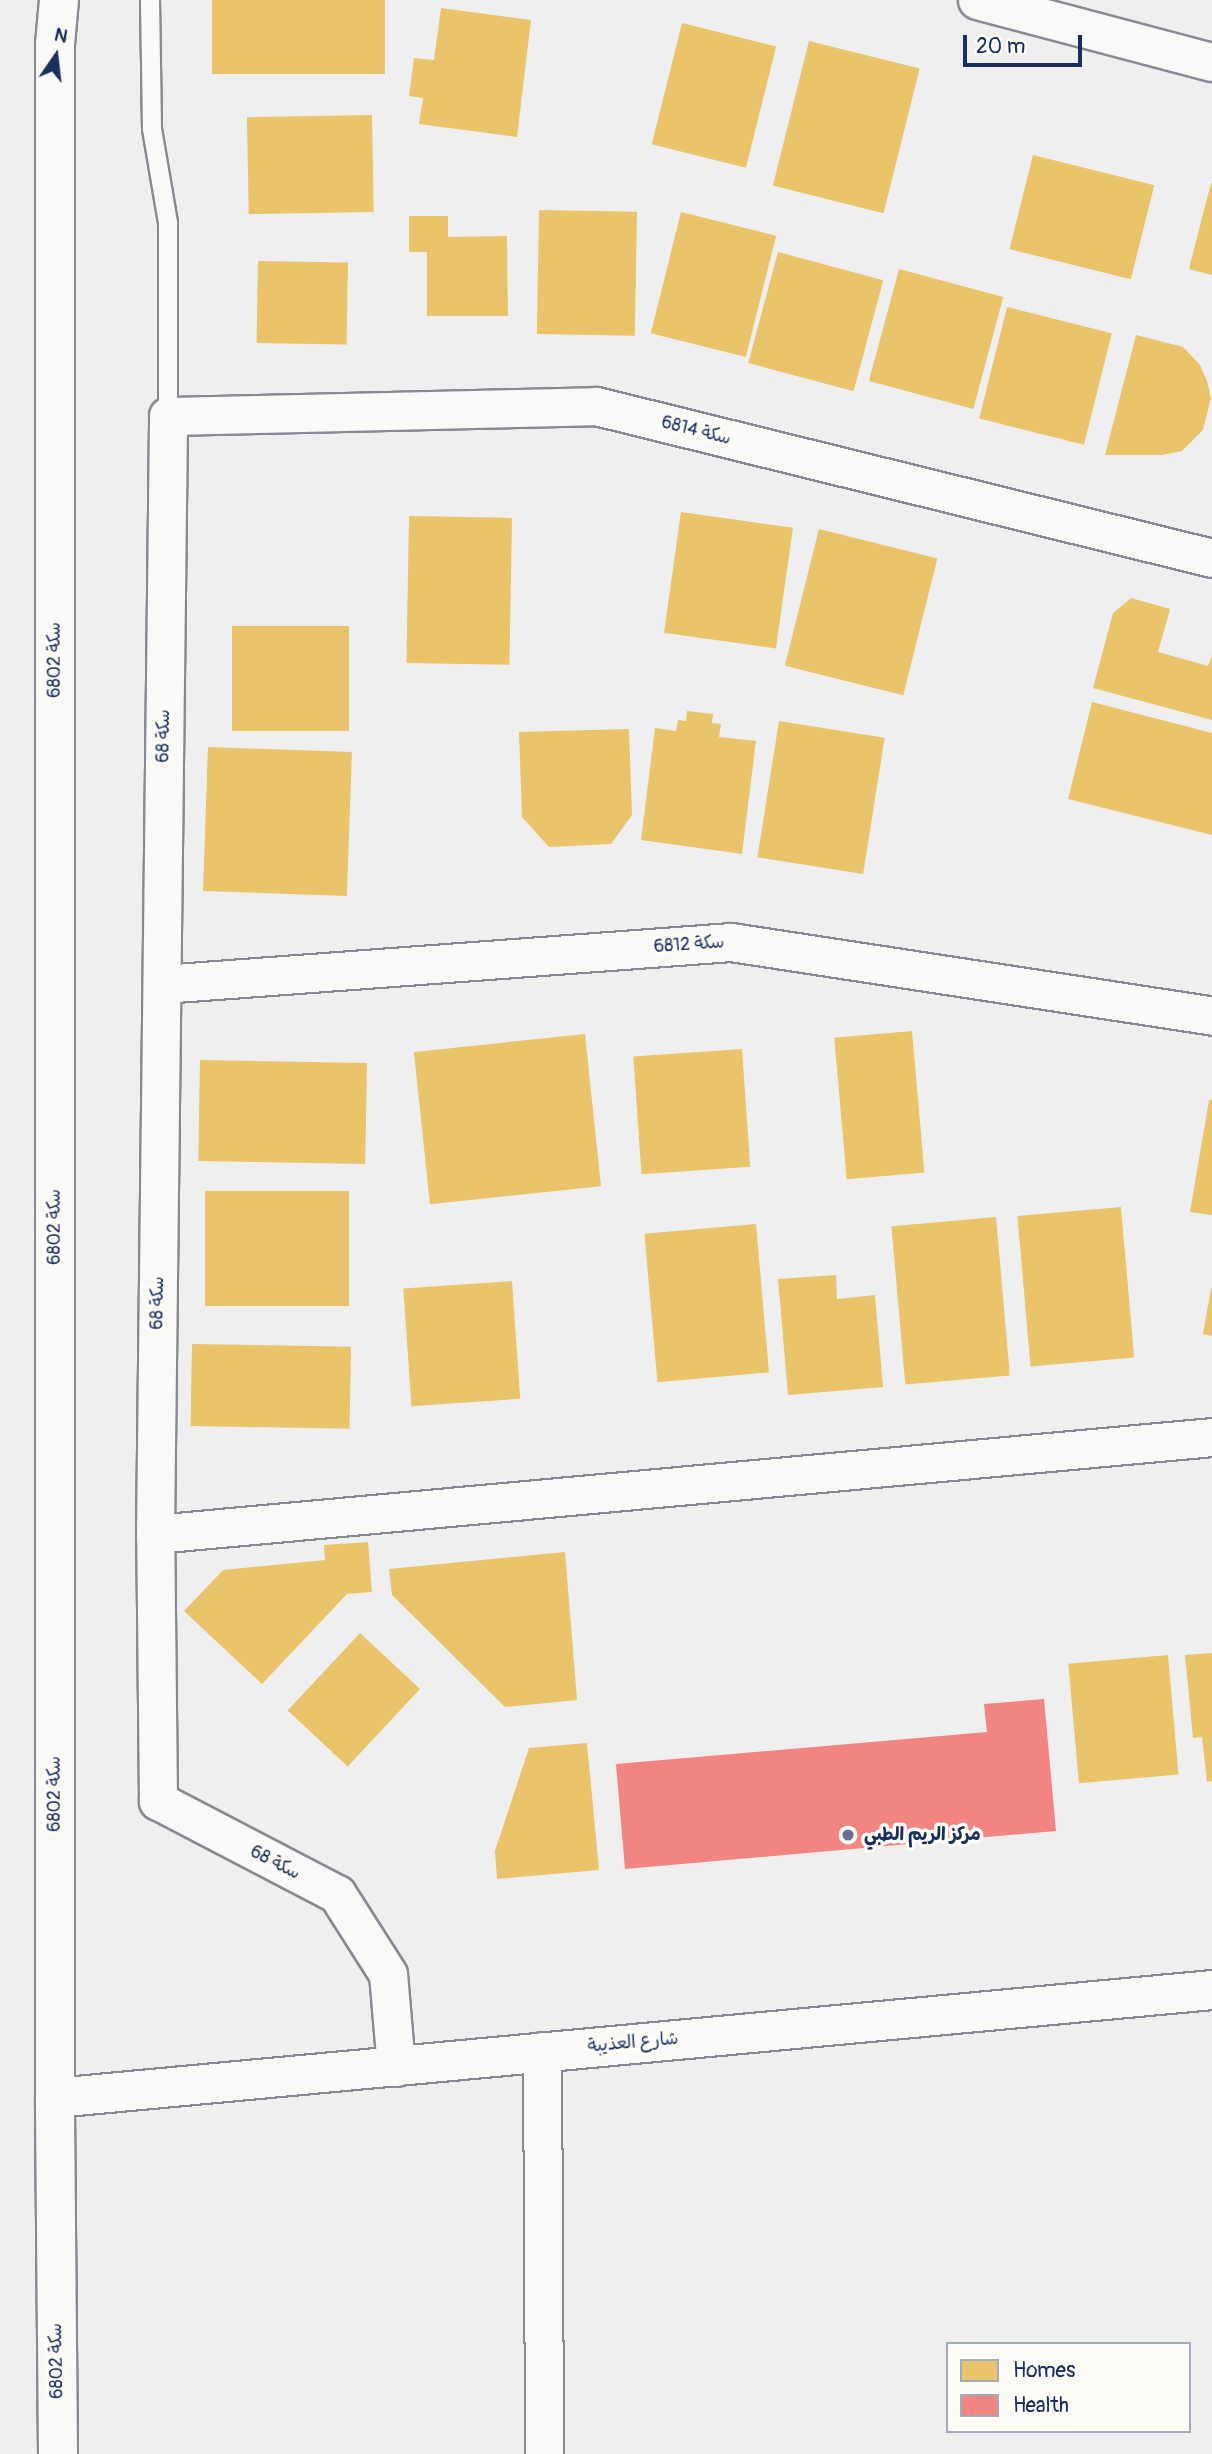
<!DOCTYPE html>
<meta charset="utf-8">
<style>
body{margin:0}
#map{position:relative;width:1212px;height:2454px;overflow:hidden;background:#efefef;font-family:Pangolin,"Playpen Sans Arabic",sans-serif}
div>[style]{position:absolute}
.homes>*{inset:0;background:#e9c46a;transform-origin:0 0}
.health>*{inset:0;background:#f28482}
.roads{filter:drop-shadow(2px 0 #868a93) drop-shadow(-2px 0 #868a93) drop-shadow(0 2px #868a93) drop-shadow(0 -2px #868a93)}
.service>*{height:18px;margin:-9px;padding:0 9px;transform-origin:9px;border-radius:9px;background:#f9f9f8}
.minor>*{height:37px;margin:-18.5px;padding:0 18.5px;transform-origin:18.5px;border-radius:18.5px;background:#f9f9f8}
.tertiary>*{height:38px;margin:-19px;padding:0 19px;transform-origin:19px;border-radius:19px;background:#f9f9f8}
.dots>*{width:19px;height:19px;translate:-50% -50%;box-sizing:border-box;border:4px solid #fdfcf7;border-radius:50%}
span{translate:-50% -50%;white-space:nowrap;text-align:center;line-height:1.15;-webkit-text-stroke:7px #fdfcf7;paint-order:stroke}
.street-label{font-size:18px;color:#1b2f5e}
.poi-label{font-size:18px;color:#1b2f5e;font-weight:700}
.left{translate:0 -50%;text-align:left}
.legend{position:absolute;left:946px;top:2342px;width:245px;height:91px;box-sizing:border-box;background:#fdfcf7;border:2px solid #a3aaba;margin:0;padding:9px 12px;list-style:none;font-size:21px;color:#1b2f5e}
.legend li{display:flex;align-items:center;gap:14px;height:35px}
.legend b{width:35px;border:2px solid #a3aaba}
.north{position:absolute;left:21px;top:21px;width:70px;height:70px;-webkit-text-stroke:5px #fdfcf7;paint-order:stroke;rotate:14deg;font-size:19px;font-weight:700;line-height:28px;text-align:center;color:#1b2f5e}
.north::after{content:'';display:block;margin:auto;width:24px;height:32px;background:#1b2f5e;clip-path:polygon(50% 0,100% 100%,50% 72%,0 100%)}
.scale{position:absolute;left:963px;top:35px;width:119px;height:32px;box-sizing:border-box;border:4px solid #1b2f5e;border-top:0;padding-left:9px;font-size:21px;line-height:24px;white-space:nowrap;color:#1b2f5e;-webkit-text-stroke:5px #fdfcf7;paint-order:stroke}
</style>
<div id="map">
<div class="homes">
<div style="left:212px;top:0;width:173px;height:74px"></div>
<div style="clip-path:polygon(441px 8px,531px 20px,517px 137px,419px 124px,423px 98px,409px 96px,414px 58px,434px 60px)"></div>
<div style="left:682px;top:23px;width:97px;height:125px;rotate:14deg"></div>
<div style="left:809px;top:41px;width:114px;height:149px;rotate:14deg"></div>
<div style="left:372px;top:115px;width:97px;height:125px;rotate:89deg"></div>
<div style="left:1033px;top:155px;width:125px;height:97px;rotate:14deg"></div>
<div style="clip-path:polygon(1211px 183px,1212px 183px,1212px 275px,1189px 269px)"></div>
<div style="left:539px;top:210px;width:98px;height:124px;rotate:1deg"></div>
<div style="left:681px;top:212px;width:98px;height:125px;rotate:14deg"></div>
<div style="clip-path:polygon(409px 216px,448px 216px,448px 237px,507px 236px,508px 316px,427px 316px,427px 252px,409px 252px)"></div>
<div style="left:778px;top:252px;width:109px;height:115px;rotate:15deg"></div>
<div style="left:258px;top:261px;width:90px;height:82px;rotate:1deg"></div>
<div style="left:899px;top:269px;width:108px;height:116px;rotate:15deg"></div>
<div style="left:1007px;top:307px;width:108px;height:115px;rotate:14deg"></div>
<div style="clip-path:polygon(1136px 335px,1183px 347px,1200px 365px,1207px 381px,1211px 398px,1203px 430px,1182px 451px,1162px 455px,1105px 455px)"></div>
<div style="left:681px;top:512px;width:113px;height:122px;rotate:8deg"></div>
<div style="left:409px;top:516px;width:103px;height:147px;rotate:1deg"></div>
<div style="left:819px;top:529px;width:122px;height:141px;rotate:14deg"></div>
<div style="clip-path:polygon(1131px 598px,1170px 609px,1158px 652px,1208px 666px,1212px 655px,1212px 720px,1093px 688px,1113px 613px)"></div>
<div style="left:232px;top:626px;width:117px;height:105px"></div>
<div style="clip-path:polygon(1092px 702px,1212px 733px,1212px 835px,1068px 799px)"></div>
<div style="clip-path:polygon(687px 711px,713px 714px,712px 723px,721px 724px,719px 737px,756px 741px,742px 854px,641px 840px,655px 728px,676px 731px,678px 720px,686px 721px)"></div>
<div style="left:779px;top:721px;width:107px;height:138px;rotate:9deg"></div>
<div style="clip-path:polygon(629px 729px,632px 815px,611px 844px,549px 847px,522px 817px,519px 732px)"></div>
<div style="left:208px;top:747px;width:144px;height:144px;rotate:2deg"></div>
<div style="left:912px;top:1031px;width:142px;height:78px;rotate:85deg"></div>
<div style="left:585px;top:1034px;width:153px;height:172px;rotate:84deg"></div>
<div style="left:742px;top:1049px;width:118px;height:109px;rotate:86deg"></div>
<div style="left:200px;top:1060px;width:167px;height:101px;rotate:1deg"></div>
<div style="clip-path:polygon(1209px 1100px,1212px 1100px,1212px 1215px,1190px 1212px)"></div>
<div style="left:349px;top:1191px;width:115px;height:144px;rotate:90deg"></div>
<div style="left:1121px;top:1207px;width:151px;height:104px;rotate:85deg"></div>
<div style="left:996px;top:1217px;width:159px;height:105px;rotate:85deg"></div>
<div style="left:756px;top:1224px;width:149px;height:112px;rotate:85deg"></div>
<div style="clip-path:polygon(836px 1275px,837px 1299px,875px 1295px,883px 1387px,788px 1395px,778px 1279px)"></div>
<div style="left:512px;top:1281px;width:118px;height:109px;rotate:86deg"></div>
<div style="clip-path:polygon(1211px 1288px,1212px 1288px,1212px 1336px,1203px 1334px)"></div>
<div style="left:192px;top:1344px;width:159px;height:82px;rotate:1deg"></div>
<div style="clip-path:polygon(368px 1542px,372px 1592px,347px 1594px,262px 1684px,184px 1611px,223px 1570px,325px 1560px,324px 1545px)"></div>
<div style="clip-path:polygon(565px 1552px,577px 1700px,505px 1707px,392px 1595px,389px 1569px)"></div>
<div style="left:360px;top:1633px;width:82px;height:106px;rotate:43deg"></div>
<div style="clip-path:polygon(1212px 1653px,1212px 1781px,1207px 1782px,1202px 1737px,1193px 1738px,1185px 1655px)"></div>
<div style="left:1168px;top:1655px;width:120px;height:100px;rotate:85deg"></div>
<div style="clip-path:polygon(587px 1743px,599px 1870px,497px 1879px,495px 1851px,529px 1748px)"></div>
</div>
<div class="health">
<div style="clip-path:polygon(1044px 1699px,1056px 1831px,625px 1869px,616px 1764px,987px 1732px,984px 1704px)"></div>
</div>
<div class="roads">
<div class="service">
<div style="left:150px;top:0;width:129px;rotate:89.1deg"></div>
<div style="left:152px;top:129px;width:95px;rotate:80.3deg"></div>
<div style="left:168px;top:223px;width:193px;rotate:90deg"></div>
</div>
<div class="minor">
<div style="left:977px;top:0;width:243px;rotate:14.8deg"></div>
<div style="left:162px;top:984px;width:571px;rotate:-4.22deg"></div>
<div style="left:731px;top:942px;width:487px;rotate:8.7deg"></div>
<div style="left:155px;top:1534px;width:1061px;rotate:-5.24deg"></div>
<div style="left:542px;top:2051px;width:403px;rotate:89.7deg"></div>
<div style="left:396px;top:2067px;width:93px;rotate:-94.9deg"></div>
<div style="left:388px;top:1974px;width:95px;rotate:-122.5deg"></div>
<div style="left:337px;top:1894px;width:202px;rotate:-152.5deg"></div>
<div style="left:158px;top:1801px;width:267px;rotate:-90.6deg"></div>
<div style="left:155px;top:1534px;width:1118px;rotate:-89.33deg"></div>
<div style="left:168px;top:416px;width:428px;rotate:-1.3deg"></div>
<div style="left:596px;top:406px;width:634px;rotate:13.86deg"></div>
</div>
<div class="tertiary">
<div style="left:55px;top:2098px;width:1162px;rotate:-5.33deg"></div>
<div style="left:58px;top:2454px;width:356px;rotate:-90.5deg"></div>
<div style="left:55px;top:2098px;width:2054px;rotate:-90deg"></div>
<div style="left:55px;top:44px;width:44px;rotate:-84.8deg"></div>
</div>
</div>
<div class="dots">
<div style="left:848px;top:1835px;background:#657291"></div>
</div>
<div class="street-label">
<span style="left:696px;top:431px;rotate:14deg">سكة 6814</span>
<span style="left:55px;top:660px;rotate:-90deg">سكة 6802</span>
<span style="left:164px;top:736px;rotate:-89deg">68 سكة</span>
<span style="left:689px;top:945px;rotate:-4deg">سكة 6812</span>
<span style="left:55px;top:1227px;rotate:-90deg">سكة 6802</span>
<span style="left:158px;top:1303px;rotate:-89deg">68 سكة</span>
<span style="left:55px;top:1794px;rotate:-90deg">سكة 6802</span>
<span style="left:275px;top:1863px;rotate:27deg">68 سكة</span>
<span style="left:633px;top:2043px;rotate:-5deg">شارع العذيبة</span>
<span style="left:57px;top:2361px;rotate:-91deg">سكة 6802</span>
</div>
<div class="poi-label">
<span class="left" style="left:864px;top:1835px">مركز الريم الطبي</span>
</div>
<ul class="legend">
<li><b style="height:19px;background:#e9c46a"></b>Homes</li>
<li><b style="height:19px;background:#f28482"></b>Health</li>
</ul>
<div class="north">N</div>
<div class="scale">20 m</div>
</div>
